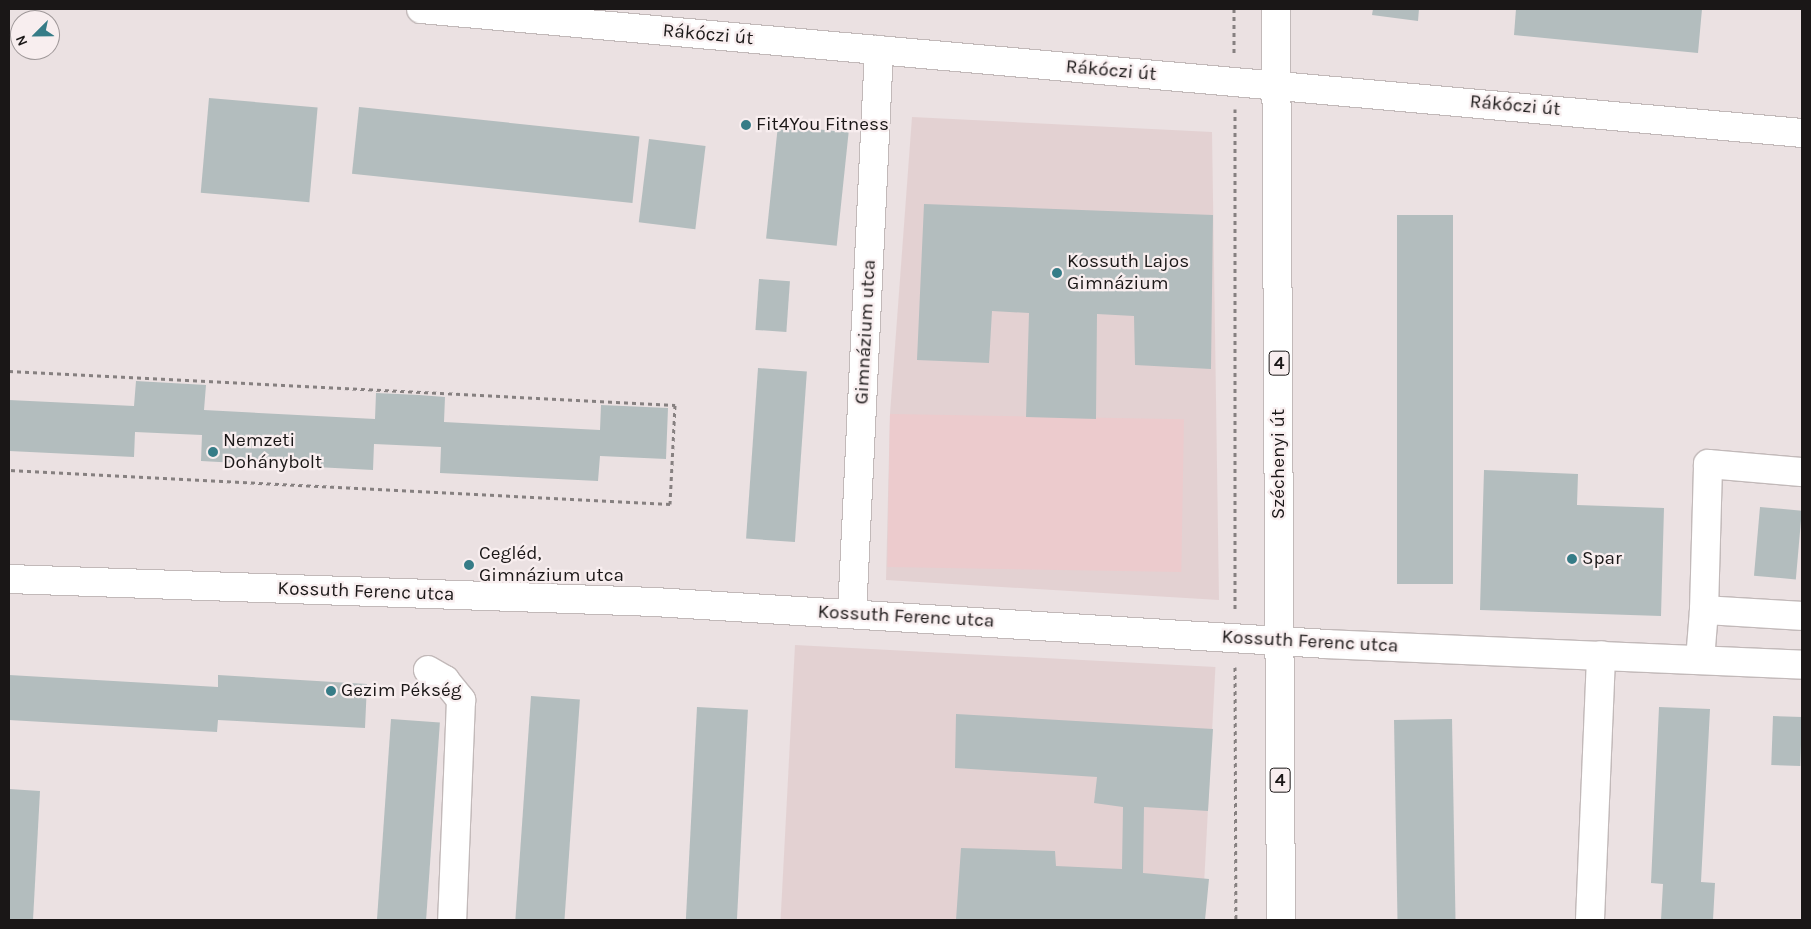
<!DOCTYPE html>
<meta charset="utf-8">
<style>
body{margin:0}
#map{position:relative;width:1811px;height:929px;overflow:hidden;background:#ebe1e2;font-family:Karla,sans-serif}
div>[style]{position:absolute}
.built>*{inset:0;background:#e3d1d2;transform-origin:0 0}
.green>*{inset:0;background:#eccbcd;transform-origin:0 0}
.building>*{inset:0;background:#b3bdbe;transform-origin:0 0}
.path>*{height:3px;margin-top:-1.5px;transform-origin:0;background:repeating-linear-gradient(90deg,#868080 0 4px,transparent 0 8px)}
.roads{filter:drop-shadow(1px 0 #c2b9b9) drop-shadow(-1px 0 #c2b9b9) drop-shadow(0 1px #c2b9b9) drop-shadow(0 -1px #c2b9b9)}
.minor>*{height:28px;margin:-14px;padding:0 14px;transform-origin:14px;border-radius:14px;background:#fff}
.major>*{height:28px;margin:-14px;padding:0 14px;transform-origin:14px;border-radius:14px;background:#fff}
.dots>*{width:14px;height:14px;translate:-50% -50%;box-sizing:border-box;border:2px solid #f8eeef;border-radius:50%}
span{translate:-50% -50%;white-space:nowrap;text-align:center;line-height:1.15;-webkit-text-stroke:4.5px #f8eeef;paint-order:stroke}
.shield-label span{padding:1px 4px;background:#f8eeef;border:1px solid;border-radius:4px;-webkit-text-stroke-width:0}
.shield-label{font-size:18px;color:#1a1717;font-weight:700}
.street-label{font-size:19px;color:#1a1717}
.poi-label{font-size:19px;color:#1a1717}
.left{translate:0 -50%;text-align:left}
.frame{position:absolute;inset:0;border:10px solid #1a1717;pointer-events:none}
.north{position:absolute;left:10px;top:10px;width:50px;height:50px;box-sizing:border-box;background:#f8eeef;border:1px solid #9f9899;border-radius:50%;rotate:247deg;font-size:14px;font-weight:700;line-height:20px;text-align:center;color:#1a1717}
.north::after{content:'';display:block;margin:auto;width:18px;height:22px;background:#367c87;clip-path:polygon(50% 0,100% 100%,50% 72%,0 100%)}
</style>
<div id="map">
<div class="built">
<div style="clip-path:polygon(912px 117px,1212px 132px,1219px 600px,886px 580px,890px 414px)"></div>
<div style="left:795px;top:645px;width:421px;height:275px;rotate:3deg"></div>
</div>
<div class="green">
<div style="left:890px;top:414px;width:294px;height:153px;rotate:1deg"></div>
</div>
<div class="building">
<div style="clip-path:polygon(1373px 9px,1419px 9px,1418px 21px,1372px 15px)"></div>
<div style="clip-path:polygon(1516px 9px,1702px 9px,1698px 53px,1514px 35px)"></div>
<div style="left:209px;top:98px;width:109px;height:95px;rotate:5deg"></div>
<div style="left:359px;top:107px;width:282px;height:67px;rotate:6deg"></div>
<div style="left:778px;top:125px;width:71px;height:114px;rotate:6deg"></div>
<div style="left:649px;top:139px;width:57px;height:84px;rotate:7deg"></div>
<div style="clip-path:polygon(924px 204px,1213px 215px,1211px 369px,1135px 365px,1134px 316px,1097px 314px,1096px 419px,1026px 417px,1029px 313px,992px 311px,989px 363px,917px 360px)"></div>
<div style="left:1453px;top:215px;width:369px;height:56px;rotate:90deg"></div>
<div style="left:759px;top:279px;width:31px;height:51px;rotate:4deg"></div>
<div style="left:758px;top:368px;width:49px;height:171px;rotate:4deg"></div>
<div style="clip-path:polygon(136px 381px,206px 385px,204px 410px,375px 419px,376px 393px,419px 395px,445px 397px,444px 422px,600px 430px,601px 405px,668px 408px,666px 459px,600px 456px,598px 481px,440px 473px,441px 447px,374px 444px,373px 470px,201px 461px,202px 435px,135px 432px,134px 457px,9px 451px,9px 400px,134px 406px)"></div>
<div style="clip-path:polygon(1484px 470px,1578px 474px,1577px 505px,1664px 508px,1661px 616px,1480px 610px)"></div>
<div style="left:1760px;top:507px;width:42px;height:69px;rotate:5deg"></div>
<div style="clip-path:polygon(9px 675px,218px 687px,218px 675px,367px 684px,365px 728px,218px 720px,217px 732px,9px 720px)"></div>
<div style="left:531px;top:696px;width:49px;height:224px;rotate:4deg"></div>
<div style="left:697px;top:707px;width:51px;height:213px;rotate:3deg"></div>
<div style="clip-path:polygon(1659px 707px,1710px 709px,1701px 882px,1715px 883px,1713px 920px,1661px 920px,1663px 884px,1651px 883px)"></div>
<div style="clip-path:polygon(956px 714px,1213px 729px,1208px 811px,1144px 807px,1143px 873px,1209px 879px,1205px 920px,956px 920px,961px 848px,1055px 851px,1056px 866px,1122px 869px,1123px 807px,1094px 803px,1097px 777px,955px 768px)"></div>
<div style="left:1773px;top:716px;width:29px;height:49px;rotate:2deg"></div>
<div style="left:391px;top:719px;width:49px;height:201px;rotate:4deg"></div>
<div style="left:1452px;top:719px;width:201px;height:58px;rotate:89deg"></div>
<div style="clip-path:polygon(9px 789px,40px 791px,33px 920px,9px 920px)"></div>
</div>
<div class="path">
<div style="left:1234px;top:9px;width:44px;rotate:90deg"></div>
<div style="left:1235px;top:109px;width:502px;rotate:90deg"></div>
<div style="left:9px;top:371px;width:667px;rotate:2.92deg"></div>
<div style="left:675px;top:405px;width:99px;rotate:92.9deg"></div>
<div style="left:670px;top:504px;width:662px;rotate:-177.06deg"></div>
<div style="left:1235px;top:667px;width:253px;rotate:89.8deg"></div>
</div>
<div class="roads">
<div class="minor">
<div style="left:421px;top:9px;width:1387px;rotate:5.13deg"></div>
<div style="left:9px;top:579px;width:645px;rotate:2.04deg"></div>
<div style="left:654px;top:602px;width:674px;rotate:3.57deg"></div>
<div style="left:1327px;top:644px;width:475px;rotate:2.5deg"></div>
<div style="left:1704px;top:610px;width:146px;rotate:-88.4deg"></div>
<div style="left:1708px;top:464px;width:94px;rotate:4.9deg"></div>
<div style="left:852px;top:614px;width:565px;rotate:-87.26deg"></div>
<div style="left:1700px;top:660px;width:50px;rotate:-85.4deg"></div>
<div style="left:1704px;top:610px;width:98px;rotate:3.5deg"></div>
<div style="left:428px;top:670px;width:20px;rotate:30deg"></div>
<div style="left:445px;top:680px;width:26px;rotate:51deg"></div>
<div style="left:461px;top:700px;width:220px;rotate:92.3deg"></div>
<div style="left:1590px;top:920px;width:265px;rotate:-87.6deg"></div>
</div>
<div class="major">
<div style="left:1276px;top:9px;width:911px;rotate:89.69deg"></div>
</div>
</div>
<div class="dots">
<div style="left:746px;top:125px;background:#367c87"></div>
<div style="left:1057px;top:273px;background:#367c87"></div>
<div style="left:213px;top:452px;background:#367c87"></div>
<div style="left:1572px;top:559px;background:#367c87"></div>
<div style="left:469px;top:565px;background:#367c87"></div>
<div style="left:331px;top:691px;background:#367c87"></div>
</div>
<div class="shield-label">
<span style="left:1279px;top:363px">4</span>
<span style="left:1280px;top:780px">4</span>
</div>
<div class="street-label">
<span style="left:708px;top:35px;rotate:5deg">Rákóczi út</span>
<span style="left:1111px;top:71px;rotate:5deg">Rákóczi út</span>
<span style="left:1515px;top:106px;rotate:5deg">Rákóczi út</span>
<span style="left:866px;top:332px;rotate:-87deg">Gimnázium utca</span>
<span style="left:1279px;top:464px;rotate:-90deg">Széchenyi út</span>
<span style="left:366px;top:592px;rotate:2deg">Kossuth Ferenc utca</span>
<span style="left:906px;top:617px;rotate:3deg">Kossuth Ferenc utca</span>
<span style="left:1310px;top:642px;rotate:3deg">Kossuth Ferenc utca</span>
</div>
<div class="poi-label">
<span class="left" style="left:756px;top:125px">Fit4You Fitness</span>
<span class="left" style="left:1067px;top:273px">Kossuth Lajos<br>Gimnázium</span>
<span class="left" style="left:223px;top:452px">Nemzeti<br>Dohánybolt</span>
<span class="left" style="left:479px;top:565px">Cegléd,<br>Gimnázium utca</span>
<span class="left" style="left:1582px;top:559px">Spar</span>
<span class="left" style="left:341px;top:691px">Gezim Pékség</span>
</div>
<div class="frame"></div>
<div class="north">N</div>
</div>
